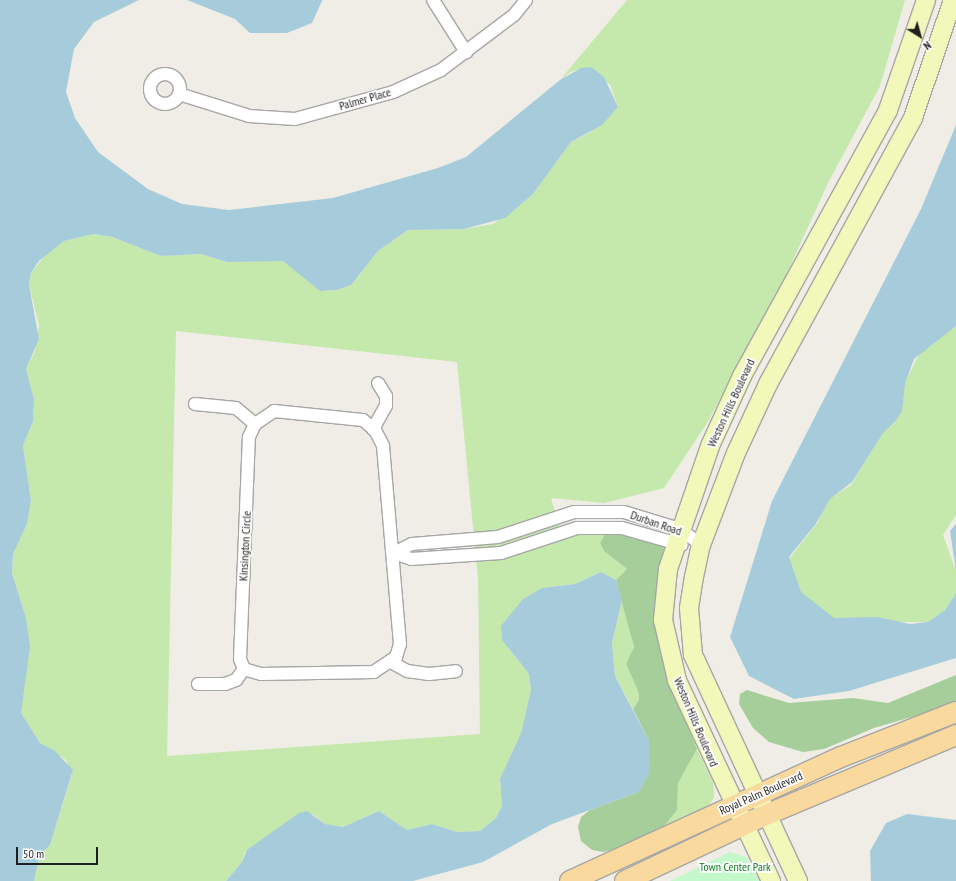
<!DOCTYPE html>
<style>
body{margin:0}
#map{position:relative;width:956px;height:881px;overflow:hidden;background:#efede5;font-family:"PT Sans Narrow",sans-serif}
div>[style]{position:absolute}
.grass>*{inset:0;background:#c5e8ac}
.forest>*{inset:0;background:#a6ce9a}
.park>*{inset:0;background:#c3f8cb}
.water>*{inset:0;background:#a6ccdc}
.roads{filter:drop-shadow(1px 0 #a6a6a6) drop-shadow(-1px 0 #a6a6a6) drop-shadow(0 1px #a6a6a6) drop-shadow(0 -1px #a6a6a6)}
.street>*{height:12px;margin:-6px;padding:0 6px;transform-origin:6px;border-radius:6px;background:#fff}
.street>.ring{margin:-6px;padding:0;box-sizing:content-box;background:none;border:12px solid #fff;border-radius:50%}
.secondary>*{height:18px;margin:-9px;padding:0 9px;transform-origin:9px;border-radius:9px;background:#f1f8ba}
.primary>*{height:20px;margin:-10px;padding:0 10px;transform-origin:10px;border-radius:10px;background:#fad99f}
span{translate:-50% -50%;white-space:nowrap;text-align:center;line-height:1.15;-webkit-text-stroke:3.5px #fff;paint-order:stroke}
.street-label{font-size:12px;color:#1f1f1f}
.park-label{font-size:12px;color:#0d7c1f}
.north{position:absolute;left:900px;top:16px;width:40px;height:40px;-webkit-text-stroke:3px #fff;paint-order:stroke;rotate:143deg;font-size:11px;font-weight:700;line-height:16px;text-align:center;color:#1f1f1f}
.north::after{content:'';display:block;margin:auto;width:14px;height:18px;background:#1f1f1f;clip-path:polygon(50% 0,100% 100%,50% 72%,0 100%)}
.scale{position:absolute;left:16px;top:847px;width:82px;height:18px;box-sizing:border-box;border:2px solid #1f1f1f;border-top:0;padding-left:5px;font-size:12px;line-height:14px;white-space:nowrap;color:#1f1f1f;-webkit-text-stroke:3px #fff;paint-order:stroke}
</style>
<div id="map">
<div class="grass">
<div style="clip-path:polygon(evenodd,627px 0,905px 0,880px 86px,828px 183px,777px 295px,707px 423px,664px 488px,604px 503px,551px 498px,561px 533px,609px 528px,600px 543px,604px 551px,627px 569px,616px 580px,601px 572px,575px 584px,542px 588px,508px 648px,529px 674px,531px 690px,521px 733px,500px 780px,502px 806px,496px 818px,480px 831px,457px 832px,432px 824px,407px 830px,379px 811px,343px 827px,325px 824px,313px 814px,245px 852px,242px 862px,226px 881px,34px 881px,40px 855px,50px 845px,72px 775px,66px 760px,40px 743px,21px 713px,26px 618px,12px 573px,13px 554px,27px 524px,31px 501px,23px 445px,33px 422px,34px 399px,26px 369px,35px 351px,39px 325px,29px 285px,31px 273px,49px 251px,64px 241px,94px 234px,112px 237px,161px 256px,201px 254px,227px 262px,283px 260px,320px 291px,337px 290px,351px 285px,378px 251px,408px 230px,464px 229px,493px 224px,533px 194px,571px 142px,591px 132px,618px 107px,610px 85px,591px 67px,572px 71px,560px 80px,627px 0,176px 331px,457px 362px,478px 579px,480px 734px,167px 756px,176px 331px)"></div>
<div style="clip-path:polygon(956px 327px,956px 515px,943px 535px,956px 571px,956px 593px,945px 610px,928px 622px,839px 622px,802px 598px,785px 564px,818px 522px,826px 501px,851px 485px,882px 433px,895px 423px,899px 412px,897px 399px,920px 352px,938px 336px)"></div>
<div style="clip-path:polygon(622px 600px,634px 648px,626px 664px,638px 691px,639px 700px,633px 709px,615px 676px,612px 643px)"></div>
<div style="clip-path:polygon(697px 749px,713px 782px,714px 797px,709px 806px,662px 829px,677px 810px,678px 783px)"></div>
</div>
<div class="forest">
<div style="clip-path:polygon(609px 528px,659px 542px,667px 552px,671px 684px,697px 749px,678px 783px,677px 810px,662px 829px,621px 848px,603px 852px,592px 850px,581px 841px,578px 827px,581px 817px,590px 810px,639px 792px,649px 741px,633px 709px,639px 700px,638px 691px,626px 664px,634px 647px,616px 580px,627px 569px,604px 551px,600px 543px)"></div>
<div style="clip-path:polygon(956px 675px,956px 704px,874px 728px,824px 749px,803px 752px,769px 742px,753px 728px,739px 704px,740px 694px,747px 690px,789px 703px,853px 698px,888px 703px)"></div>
</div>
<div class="park">
<div style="clip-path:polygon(730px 852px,746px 857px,759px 881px,670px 881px)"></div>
</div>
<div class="water">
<div style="clip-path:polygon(0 0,139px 0,94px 22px,74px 49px,66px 92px,75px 118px,98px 152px,148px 189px,182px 204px,229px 210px,333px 198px,438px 168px,466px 157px,560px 80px,581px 68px,591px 67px,604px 77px,618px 107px,602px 125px,571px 142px,533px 194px,505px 218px,464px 229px,408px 230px,378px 251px,351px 285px,337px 290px,320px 291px,283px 261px,227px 262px,201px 254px,161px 256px,112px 237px,94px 234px,64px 241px,39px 261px,31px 273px,29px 285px,39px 339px,26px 369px,34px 399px,33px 422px,23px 445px,31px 501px,27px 524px,13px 554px,12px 573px,26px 618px,30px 647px,21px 713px,40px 743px,55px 751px,73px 770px,50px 845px,40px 855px,34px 881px,0 881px)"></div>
<div style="clip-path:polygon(187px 0,322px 0,322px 1px,312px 23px,287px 33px,250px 33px,235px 19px)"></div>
<div style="clip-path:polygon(956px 125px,956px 326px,914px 359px,905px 384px,902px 411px,895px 422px,883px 433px,852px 482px,830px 499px,815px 525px,789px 557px,801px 592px,834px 618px,877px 617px,910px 624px,928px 622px,945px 610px,956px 593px,956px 658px,849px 691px,794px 699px,749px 676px,730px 637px,772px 501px,921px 209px)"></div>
<div style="clip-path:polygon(956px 524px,956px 571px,950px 531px)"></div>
<div style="clip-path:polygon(601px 572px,616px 580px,622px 600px,612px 643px,615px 676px,649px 741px,650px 772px,639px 792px,552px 824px,483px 862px,413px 881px,226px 881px,242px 862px,247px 850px,299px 813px,307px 811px,325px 824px,343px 827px,379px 811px,407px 830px,432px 824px,457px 832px,480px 831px,496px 818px,502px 806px,500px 779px,521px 733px,531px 690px,529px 674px,502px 640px,501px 626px,523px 599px,542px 588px,575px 584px)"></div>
<div style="clip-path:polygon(907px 814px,956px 820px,956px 881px,871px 881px,870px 851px,886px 823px)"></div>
</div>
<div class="roads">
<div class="street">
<div style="left:433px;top:0;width:62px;rotate:57.6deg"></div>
<div class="ring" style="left:150px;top:74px;width:18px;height:18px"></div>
<div style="left:179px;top:94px;width:73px;rotate:17.4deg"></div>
<div style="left:249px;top:116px;width:46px;rotate:3.7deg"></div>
<div style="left:295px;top:119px;width:102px;rotate:-15.4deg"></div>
<div style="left:393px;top:92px;width:53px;rotate:-24.6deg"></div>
<div style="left:441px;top:70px;width:91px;rotate:-37deg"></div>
<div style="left:514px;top:15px;width:19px;rotate:-51deg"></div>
<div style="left:195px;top:404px;width:41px;rotate:5.6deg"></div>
<div style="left:236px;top:408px;width:25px;rotate:40deg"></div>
<div style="left:274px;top:411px;width:89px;rotate:5.8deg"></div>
<div style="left:363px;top:420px;width:16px;rotate:40deg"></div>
<div style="left:375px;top:430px;width:18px;rotate:63deg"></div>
<div style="left:383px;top:446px;width:199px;rotate:85.1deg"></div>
<div style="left:400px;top:644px;width:14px;rotate:107deg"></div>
<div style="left:396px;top:657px;width:27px;rotate:146deg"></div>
<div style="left:374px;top:672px;width:113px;rotate:179deg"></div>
<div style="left:261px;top:674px;width:18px;rotate:-164deg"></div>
<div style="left:244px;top:669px;width:11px;rotate:-112deg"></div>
<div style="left:240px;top:659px;width:222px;rotate:-87.7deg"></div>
<div style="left:249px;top:437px;width:14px;rotate:-65deg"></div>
<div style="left:255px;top:424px;width:23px;rotate:-34deg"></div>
<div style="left:373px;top:429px;width:26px;rotate:-61deg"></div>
<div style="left:386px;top:406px;width:10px;rotate:-90deg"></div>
<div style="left:386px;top:396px;width:15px;rotate:-122deg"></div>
<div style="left:394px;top:553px;width:20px;rotate:-27deg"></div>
<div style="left:412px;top:544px;width:86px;rotate:-4.7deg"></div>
<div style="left:498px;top:537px;width:80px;rotate:-18.2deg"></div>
<div style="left:574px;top:512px;width:50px"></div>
<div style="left:624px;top:512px;width:59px;rotate:16.9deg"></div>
<div style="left:680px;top:529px;width:26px;rotate:37deg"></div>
<div style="left:394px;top:553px;width:18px;rotate:19deg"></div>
<div style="left:411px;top:559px;width:90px;rotate:-3.8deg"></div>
<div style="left:501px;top:553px;width:80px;rotate:-18.2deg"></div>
<div style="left:577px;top:528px;width:45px"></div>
<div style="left:622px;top:528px;width:62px;rotate:15.8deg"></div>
<div style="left:391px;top:662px;width:18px;rotate:29deg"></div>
<div style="left:407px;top:671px;width:22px;rotate:8deg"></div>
<div style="left:429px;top:674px;width:27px;rotate:-6deg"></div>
<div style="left:198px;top:684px;width:27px"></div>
<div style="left:225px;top:684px;width:12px;rotate:-20deg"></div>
<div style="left:236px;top:680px;width:14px;rotate:-54deg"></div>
</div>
<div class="secondary">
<div style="left:771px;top:881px;width:222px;rotate:-115.1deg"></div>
<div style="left:677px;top:680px;width:62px;rotate:-103.1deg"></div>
<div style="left:663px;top:620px;width:51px;rotate:-84.4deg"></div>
<div style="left:668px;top:569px;width:130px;rotate:-71.1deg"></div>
<div style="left:710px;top:446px;width:77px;rotate:-65.4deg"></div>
<div style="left:742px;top:376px;width:303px;rotate:-61.2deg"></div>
<div style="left:888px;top:110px;width:116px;rotate:-70.9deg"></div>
<div style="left:798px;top:881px;width:249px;rotate:-114.9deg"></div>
<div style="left:693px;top:655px;width:47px;rotate:-94.9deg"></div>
<div style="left:689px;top:608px;width:31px;rotate:-81deg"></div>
<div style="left:694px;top:577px;width:33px;rotate:-78deg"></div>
<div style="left:701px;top:545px;width:98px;rotate:-69.2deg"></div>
<div style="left:736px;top:453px;width:76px;rotate:-65.1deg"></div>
<div style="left:768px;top:384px;width:303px;rotate:-61.4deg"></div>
<div style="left:913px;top:118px;width:125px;rotate:-71.3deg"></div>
</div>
<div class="primary">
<div style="left:570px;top:881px;width:298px;rotate:-24.6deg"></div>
<div style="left:841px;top:757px;width:123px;rotate:-21.4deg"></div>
<div style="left:625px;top:881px;width:143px;rotate:-25.3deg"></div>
<div style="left:754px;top:820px;width:219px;rotate:-22.8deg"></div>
</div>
</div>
<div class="street-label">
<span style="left:365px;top:99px;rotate:-16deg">Palmer Place</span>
<span style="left:731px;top:403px;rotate:-65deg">Weston Hills Boulevard</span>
<span style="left:656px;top:523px;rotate:19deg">Durban Road</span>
<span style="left:245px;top:546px;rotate:-87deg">Kinsington Circle</span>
<span style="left:696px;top:722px;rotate:67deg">Weston Hills Boulevard</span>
<span style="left:761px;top:793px;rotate:-24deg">Royal Palm Boulevard</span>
</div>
<div class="park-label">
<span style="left:735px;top:867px">Town Center Park</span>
</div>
<div class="north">N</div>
<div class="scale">50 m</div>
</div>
